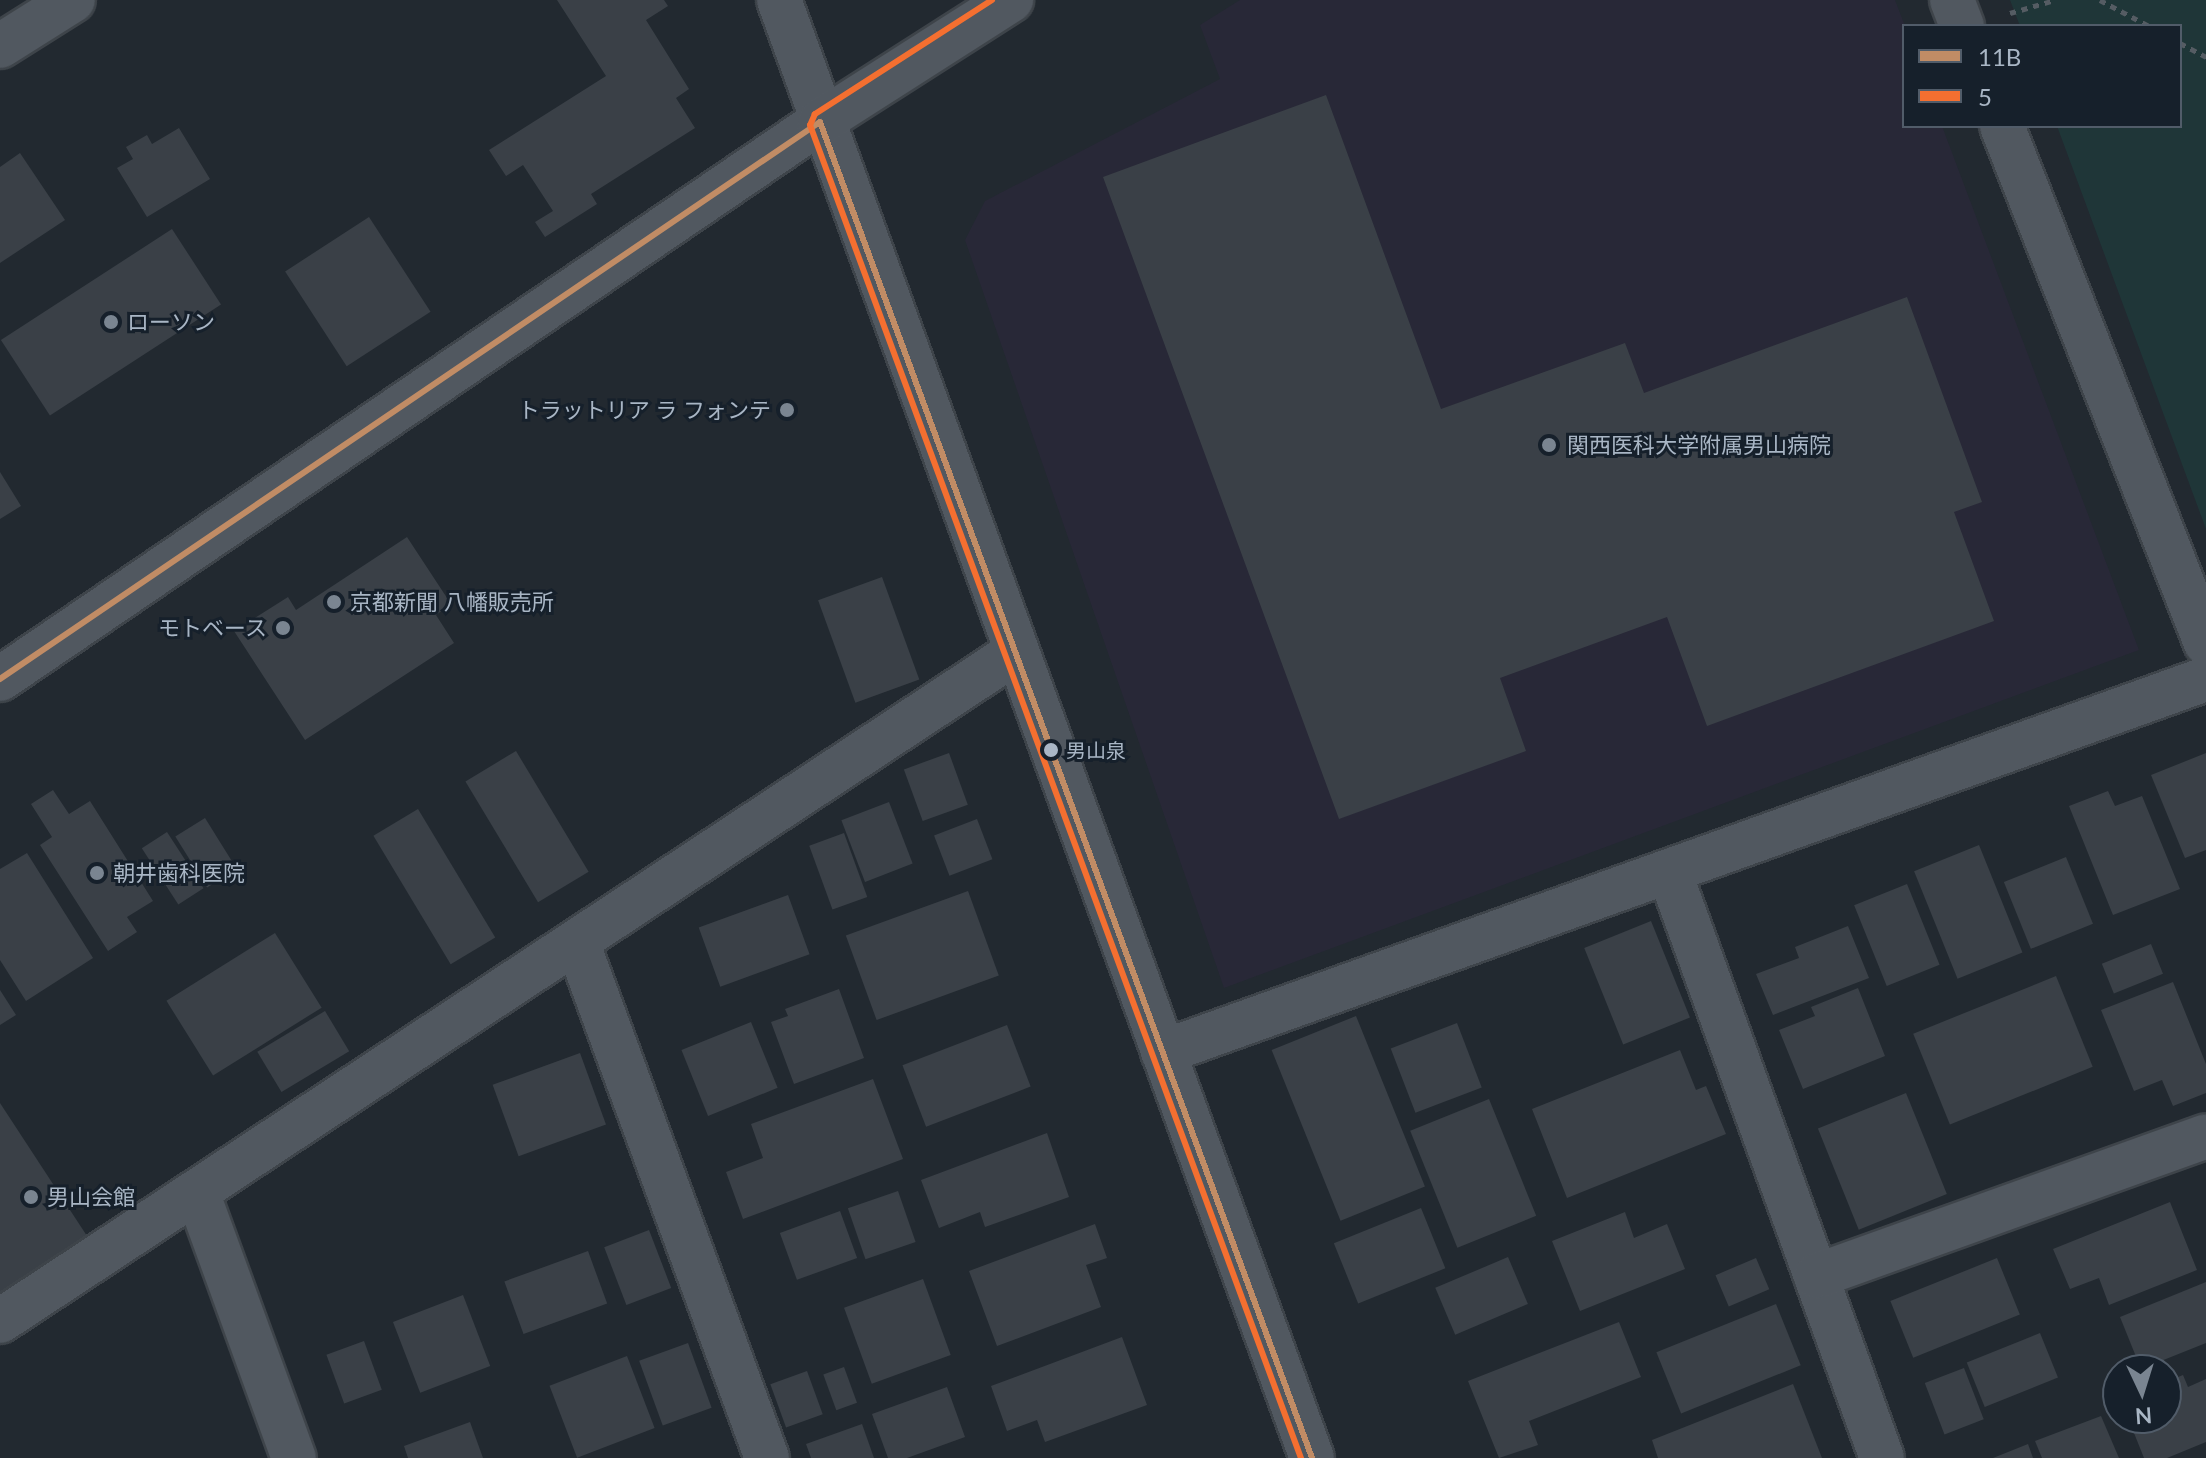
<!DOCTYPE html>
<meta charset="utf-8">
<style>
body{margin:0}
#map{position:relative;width:2206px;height:1458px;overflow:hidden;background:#222930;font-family:Lato,"Noto Sans JP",sans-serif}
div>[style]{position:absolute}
.medical>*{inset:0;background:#282837}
.green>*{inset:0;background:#1f3638}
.building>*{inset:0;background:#3a4047;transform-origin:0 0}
.path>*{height:5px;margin-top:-2.5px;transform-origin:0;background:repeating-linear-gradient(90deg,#555c63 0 6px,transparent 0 12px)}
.roads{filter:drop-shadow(2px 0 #3e444a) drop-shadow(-2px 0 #3e444a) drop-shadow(0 2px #3e444a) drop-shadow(0 -2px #3e444a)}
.minor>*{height:44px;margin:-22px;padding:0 22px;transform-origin:22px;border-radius:22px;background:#515860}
.tertiary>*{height:44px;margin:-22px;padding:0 22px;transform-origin:22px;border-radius:22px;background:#515860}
.bus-1>*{height:6px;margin:-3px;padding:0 3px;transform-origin:3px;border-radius:3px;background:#c18c65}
.bus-2>*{height:6px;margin:-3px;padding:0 3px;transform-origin:3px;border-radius:3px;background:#f46f30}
.dots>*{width:22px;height:22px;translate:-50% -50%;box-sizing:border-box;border:4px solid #16202b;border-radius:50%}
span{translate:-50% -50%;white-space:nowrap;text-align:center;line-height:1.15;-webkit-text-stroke:6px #16202b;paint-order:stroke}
.bus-label{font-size:20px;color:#a9b6c5}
.left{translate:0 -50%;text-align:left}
.poi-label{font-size:22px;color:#a9b6c5}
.right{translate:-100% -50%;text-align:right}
.legend{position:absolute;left:1902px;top:24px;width:280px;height:104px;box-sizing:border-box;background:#16202b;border:2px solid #515c69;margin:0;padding:10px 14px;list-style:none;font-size:24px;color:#a9b6c5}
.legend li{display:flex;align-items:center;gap:16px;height:40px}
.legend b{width:40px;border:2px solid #515c69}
.north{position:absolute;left:2102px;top:1354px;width:80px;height:80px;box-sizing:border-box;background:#16202b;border:2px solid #515c69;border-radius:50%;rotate:176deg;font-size:22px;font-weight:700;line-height:32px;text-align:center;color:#a9b6c5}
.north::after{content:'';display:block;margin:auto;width:28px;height:36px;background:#7a8591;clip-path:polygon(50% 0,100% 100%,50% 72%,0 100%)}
</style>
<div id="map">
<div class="medical">
<div style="clip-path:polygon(1240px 0,1895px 0,1905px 26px,1904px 126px,1942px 126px,2139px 650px,1224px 988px,965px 240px,985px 201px,1220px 79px,1200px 25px)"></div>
</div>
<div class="green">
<div style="clip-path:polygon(2010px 0,2206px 0,2206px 529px,2057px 126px,2180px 126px,2180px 26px,2020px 26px)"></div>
</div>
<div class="building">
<div style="clip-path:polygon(557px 0,664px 0,668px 6px,646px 20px,689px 89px,676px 98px,695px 128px,591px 194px,597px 204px,545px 237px,535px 222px,553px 211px,523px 165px,506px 176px,489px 150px,606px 76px)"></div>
<div style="clip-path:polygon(1326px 95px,1441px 409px,1625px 343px,1644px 393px,1907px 297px,1982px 502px,1954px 512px,1994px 621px,1707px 726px,1667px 617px,1500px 678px,1526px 751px,1339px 819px,1103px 177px)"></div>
<div style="clip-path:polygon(179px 128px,210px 179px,147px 217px,117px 168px,133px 159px,126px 147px,147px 135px,152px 144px)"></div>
<div style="clip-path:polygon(20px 153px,65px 220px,0 263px,0 167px)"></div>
<div style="left:369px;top:217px;width:113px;height:100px;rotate:57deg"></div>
<div style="left:172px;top:229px;width:90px;height:204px;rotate:57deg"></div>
<div style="clip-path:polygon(0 472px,21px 506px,0 519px)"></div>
<div style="clip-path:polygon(407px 537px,451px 604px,436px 615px,454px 643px,305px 740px,234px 631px,288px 597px,296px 610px)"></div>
<div style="left:882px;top:577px;width:109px;height:68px;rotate:70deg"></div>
<div style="left:516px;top:751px;width:141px;height:59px;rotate:59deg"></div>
<div style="left:949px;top:753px;width:55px;height:48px;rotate:70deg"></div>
<div style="clip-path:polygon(2206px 753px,2206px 850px,2185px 858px,2151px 775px)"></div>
<div style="clip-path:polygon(53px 790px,69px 814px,90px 801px,153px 901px,127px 917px,137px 932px,108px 951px,40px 845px,52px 837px,31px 804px)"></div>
<div style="clip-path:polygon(2108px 791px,2115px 806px,2142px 796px,2180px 889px,2113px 915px,2069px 806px)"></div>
<div style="left:889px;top:802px;width:66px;height:51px;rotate:69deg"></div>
<div style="left:418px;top:809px;width:150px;height:52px;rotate:59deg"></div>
<div style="left:205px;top:818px;width:60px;height:35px;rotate:58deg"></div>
<div style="left:977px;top:819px;width:43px;height:46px;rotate:69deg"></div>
<div style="left:167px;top:832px;width:67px;height:30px;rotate:57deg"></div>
<div style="left:844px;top:833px;width:68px;height:37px;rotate:70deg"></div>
<div style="left:1979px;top:845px;width:116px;height:70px;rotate:68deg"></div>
<div style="clip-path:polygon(27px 853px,93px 958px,26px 1001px,0 960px,0 869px)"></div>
<div style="left:2066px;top:857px;width:72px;height:67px;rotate:68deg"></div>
<div style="left:1907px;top:884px;width:87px;height:57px;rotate:68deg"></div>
<div style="left:968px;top:891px;width:90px;height:130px;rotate:70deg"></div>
<div style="left:788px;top:895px;width:63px;height:95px;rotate:70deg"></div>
<div style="left:1651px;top:921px;width:104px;height:72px;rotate:68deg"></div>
<div style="clip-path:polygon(1848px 926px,1869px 978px,1773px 1015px,1756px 974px,1799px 958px,1795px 947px)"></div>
<div style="left:275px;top:933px;width:88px;height:128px;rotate:58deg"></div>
<div style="left:2151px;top:944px;width:32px;height:53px;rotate:68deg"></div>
<div style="left:2056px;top:976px;width:98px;height:154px;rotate:68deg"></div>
<div style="clip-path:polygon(2173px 982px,2206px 1064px,2206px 1093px,2173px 1106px,2162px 1080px,2134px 1091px,2101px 1010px)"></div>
<div style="clip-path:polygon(1858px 988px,1885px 1056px,1803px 1089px,1779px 1030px,1815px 1016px,1811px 1007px)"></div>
<div style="clip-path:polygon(839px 989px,864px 1058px,794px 1084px,771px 1022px,788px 1016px,785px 1009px)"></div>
<div style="clip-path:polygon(0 990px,16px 1015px,0 1025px)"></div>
<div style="left:325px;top:1011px;width:47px;height:79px;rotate:59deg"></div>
<div style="left:1356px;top:1016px;width:184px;height:91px;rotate:68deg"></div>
<div style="left:751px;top:1022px;width:71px;height:75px;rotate:68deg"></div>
<div style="left:1457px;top:1023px;width:69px;height:71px;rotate:69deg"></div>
<div style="left:1007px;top:1025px;width:66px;height:112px;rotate:69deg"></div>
<div style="clip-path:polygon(1680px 1050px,1696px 1090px,1706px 1086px,1726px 1134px,1567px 1198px,1532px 1109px)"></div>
<div style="left:580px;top:1053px;width:76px;height:93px;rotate:70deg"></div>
<div style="clip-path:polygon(873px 1079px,903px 1159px,743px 1219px,726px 1172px,763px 1158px,751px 1124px)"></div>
<div style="left:1906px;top:1093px;width:109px;height:95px;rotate:68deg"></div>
<div style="left:1489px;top:1099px;width:126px;height:85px;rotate:68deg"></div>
<div style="clip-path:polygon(0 1103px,87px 1236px,0 1292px)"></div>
<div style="clip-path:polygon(1047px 1133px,1069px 1197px,985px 1227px,980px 1212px,939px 1228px,921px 1180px)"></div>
<div style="left:898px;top:1191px;width:54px;height:53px;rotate:71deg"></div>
<div style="clip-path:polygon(2170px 1202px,2197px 1270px,2109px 1305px,2099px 1278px,2070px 1289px,2053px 1249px)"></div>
<div style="left:1421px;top:1208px;width:65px;height:94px;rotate:68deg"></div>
<div style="left:840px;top:1211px;width:50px;height:64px;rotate:70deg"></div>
<div style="clip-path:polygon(1625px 1212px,1634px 1238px,1667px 1224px,1685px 1269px,1580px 1311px,1552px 1241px)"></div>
<div style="clip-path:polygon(1095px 1224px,1107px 1258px,1086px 1265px,1101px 1307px,997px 1346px,969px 1271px)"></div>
<div style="left:649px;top:1230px;width:62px;height:48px;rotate:69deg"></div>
<div style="left:588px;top:1251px;width:56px;height:89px;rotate:70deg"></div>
<div style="left:1508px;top:1257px;width:51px;height:79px;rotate:67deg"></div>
<div style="left:1756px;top:1258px;width:34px;height:44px;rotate:67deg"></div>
<div style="left:1997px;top:1258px;width:61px;height:115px;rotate:68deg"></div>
<div style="left:923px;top:1279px;width:81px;height:84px;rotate:70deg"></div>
<div style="clip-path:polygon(2206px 1282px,2206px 1343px,2141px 1369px,2120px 1317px)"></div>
<div style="left:463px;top:1295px;width:76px;height:75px;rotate:69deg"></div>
<div style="left:1776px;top:1304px;width:66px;height:129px;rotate:68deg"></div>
<div style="clip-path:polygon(1619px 1322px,1641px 1377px,1529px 1421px,1538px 1445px,1499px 1458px,1468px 1381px)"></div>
<div style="left:2040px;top:1333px;width:48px;height:79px;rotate:68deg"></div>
<div style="clip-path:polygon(1122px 1337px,1147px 1405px,1045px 1442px,1037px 1420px,1007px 1431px,991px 1386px)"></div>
<div style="left:364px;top:1341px;width:52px;height:40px;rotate:70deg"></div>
<div style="left:688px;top:1343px;width:69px;height:52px;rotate:70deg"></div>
<div style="left:627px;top:1356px;width:77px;height:83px;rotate:69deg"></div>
<div style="left:844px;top:1367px;width:38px;height:22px;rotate:70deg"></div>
<div style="left:1964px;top:1368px;width:55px;height:42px;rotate:69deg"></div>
<div style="left:807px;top:1371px;width:46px;height:39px;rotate:70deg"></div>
<div style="clip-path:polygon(2183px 1375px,2188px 1387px,2206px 1379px,2206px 1442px,2167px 1458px,2144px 1458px,2128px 1418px,2166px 1418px,2166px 1382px)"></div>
<div style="clip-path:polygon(1793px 1384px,1822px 1458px,1658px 1458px,1652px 1440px)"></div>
<div style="clip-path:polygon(947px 1387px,965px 1437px,907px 1458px,888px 1458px,872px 1414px)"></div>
<div style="clip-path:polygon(2101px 1416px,2119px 1458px,2042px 1458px,2035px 1441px)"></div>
<div style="clip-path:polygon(470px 1422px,483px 1458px,408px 1458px,404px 1446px)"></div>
<div style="clip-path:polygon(862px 1424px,874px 1458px,811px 1458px,806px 1444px)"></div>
<div style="clip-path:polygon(2028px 1444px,2033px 1458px,1993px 1458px)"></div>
</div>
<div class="path">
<div style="left:2100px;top:0;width:55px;rotate:28deg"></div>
<div style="left:2010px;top:13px;width:47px;rotate:-16.1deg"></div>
<div style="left:2180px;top:43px;width:30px;rotate:28deg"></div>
</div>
<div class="roads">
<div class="minor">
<div style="left:1952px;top:0;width:28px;rotate:69deg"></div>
<div style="left:0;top:46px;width:86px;rotate:-32.2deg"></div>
<div style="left:2002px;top:126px;width:556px;rotate:68.47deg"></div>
<div style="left:1669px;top:871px;width:624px;rotate:70.06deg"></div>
<div style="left:577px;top:942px;width:550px;rotate:69.79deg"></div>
<div style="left:1163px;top:1052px;width:1108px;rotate:-19.68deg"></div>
<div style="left:197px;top:1192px;width:283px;rotate:70deg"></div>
<div style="left:1816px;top:1276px;width:414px;rotate:-19.7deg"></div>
<div style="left:0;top:1321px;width:1216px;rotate:-33.36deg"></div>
</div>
<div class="tertiary">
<div style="left:779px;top:0;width:1552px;rotate:69.92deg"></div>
<div style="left:0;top:679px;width:991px;rotate:-34.19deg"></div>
<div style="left:820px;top:122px;width:227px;rotate:-32.6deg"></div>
</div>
</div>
<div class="bus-1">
<div style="left:0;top:679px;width:991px;rotate:-34.19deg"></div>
<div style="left:820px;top:122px;width:1424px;rotate:69.78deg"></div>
</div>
<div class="bus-2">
<div style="left:992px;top:0;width:211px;rotate:147.2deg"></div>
<div style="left:815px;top:114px;width:12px;rotate:114deg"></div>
<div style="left:810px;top:125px;width:1421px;rotate:69.78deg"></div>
</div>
<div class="dots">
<div style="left:111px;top:322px;background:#7a8591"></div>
<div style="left:787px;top:410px;background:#7a8591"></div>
<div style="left:1549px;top:445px;background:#7a8591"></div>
<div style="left:334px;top:602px;background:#7a8591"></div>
<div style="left:283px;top:628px;background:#7a8591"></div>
<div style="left:1051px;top:750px;background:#a9b6c5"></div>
<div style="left:97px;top:873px;background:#7a8591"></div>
<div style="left:31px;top:1197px;background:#7a8591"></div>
</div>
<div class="bus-label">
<span class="left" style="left:1066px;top:750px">男山泉</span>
</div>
<div class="poi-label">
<span class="left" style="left:127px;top:322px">ローソン</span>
<span class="right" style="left:771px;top:410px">トラットリア ラ フォンテ</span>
<span class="left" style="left:1567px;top:445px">関西医科大学附属男山病院</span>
<span class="left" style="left:350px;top:602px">京都新聞 八幡販売所</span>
<span class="right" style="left:267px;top:628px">モトベース</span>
<span class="left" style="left:113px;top:873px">朝井歯科医院</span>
<span class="left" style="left:47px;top:1197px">男山会館</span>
</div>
<ul class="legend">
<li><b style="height:10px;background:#c18c65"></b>11B</li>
<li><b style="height:10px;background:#f46f30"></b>5</li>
</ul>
<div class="north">N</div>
</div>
